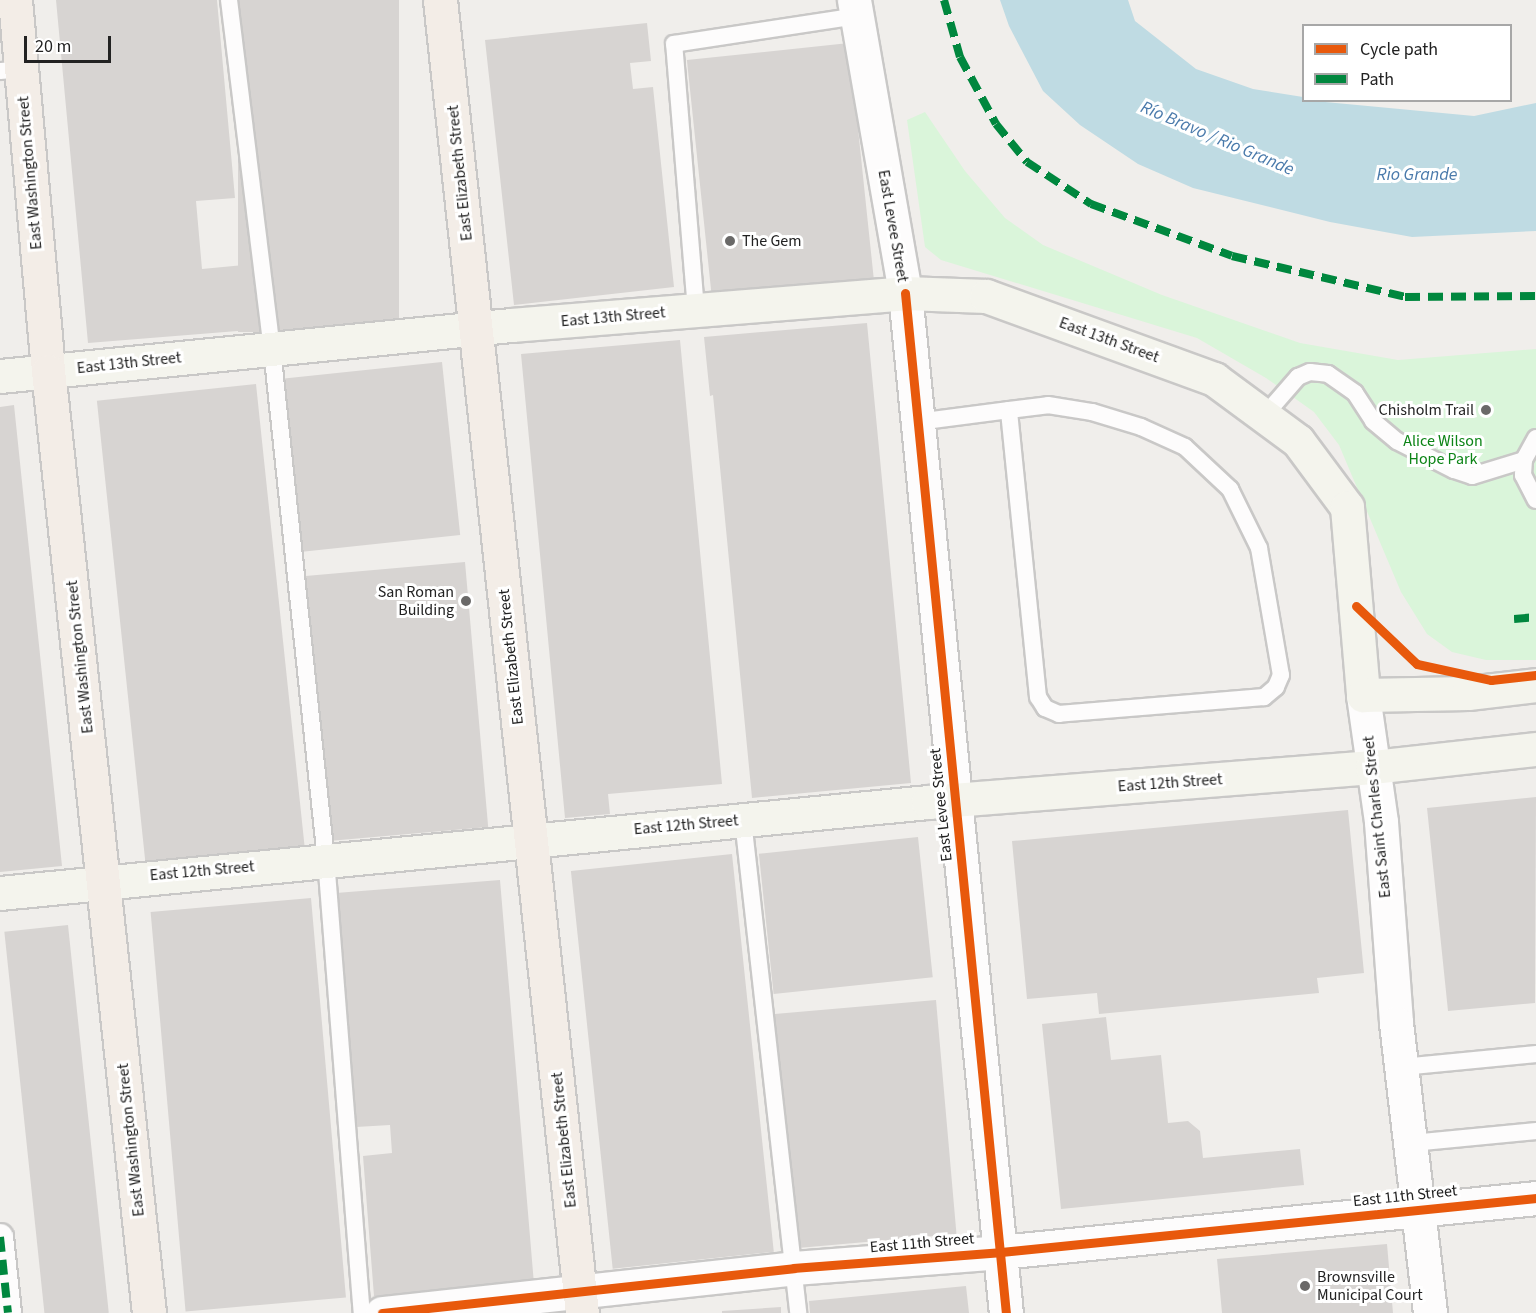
<!DOCTYPE html>
<meta charset="utf-8">
<style>
body{margin:0}
#map{position:relative;width:1536px;height:1313px;overflow:hidden;background:#f0eeeb;font-family:"Source Sans 3",sans-serif}
div>[style]{position:absolute}
.park>*{inset:0;background:#daf5da}
.water>*{inset:0;background:#bfdbe3}
.building>*{inset:0;background:#d7d4d2;transform-origin:0 0}
.roads{filter:drop-shadow(2px 0 #c9c8c7) drop-shadow(-2px 0 #c9c8c7) drop-shadow(0 2px #c9c8c7) drop-shadow(0 -2px #c9c8c7)}
.service>*{height:16px;margin:-8px;padding:0 8px;transform-origin:8px;border-radius:8px;background:#fdfcfc}
.pedestrian>*{height:26px;margin:-13px;padding:0 13px;transform-origin:13px;border-radius:13px;background:#fdfcfc}
.minor>*{height:33px;margin:-16.5px;padding:0 16.5px;transform-origin:16.5px;border-radius:16.5px;background:#fdfcfc}
.tertiary>*{height:33px;margin:-16.5px;padding:0 16.5px;transform-origin:16.5px;border-radius:16.5px;background:#fdfcfc}
.secondary>*{height:33px;margin:-16.5px;padding:0 16.5px;transform-origin:16.5px;border-radius:16.5px;background:#f4f4ed}
.primary>*{height:33px;margin:-16.5px;padding:0 16.5px;transform-origin:16.5px;border-radius:16.5px;background:#f3ede7}
.quiet>*{height:8px;margin-top:-4px;transform-origin:0;background:repeating-linear-gradient(90deg,#00873e 0 15px,transparent 0 23px)}
.cycleway>*{height:9px;margin:-4.5px;padding:0 4.5px;transform-origin:4.5px;border-radius:4.5px;background:#e8590c}
.dots>*{width:16px;height:16px;translate:-50% -50%;box-sizing:border-box;border:3px solid #fff;border-radius:50%}
span{translate:-50% -50%;white-space:nowrap;text-align:center;line-height:1.15;-webkit-text-stroke:6px #fff;paint-order:stroke}
.street-label{font-size:16px;color:#222}
.poi-label{font-size:16px;color:#222}
.left{translate:0 -50%;text-align:left}
.right{translate:-100% -50%;text-align:right}
.park-label{font-size:16px;color:#0c8416}
.water-label{font-size:18px;color:#4a7aab;font-style:italic}
.legend{position:absolute;left:1302px;top:24px;width:210px;height:78px;box-sizing:border-box;background:#fff;border:2px solid #a7a7a7;margin:0;padding:8px 10px;list-style:none;font-size:18px;color:#222}
.legend li{display:flex;align-items:center;gap:12px;height:30px}
.legend b{width:30px;border:2px solid #a7a7a7}
.scale{position:absolute;left:24px;top:36px;width:87px;height:27px;box-sizing:border-box;border:3px solid #222;border-top:0;padding-left:8px;font-size:18px;line-height:21px;white-space:nowrap;color:#222;-webkit-text-stroke:4px #fff;paint-order:stroke}
</style>
<div id="map">
<div class="park">
<div style="clip-path:polygon(925px 112px,965px 171px,1005px 218px,1043px 245px,1162px 295px,1300px 343px,1398px 360px,1536px 349px,1536px 660px,1486px 660px,1452px 652px,1427px 634px,1401px 592px,1339px 445px,1314px 412px,1266px 378px,1197px 338px,941px 260px,925px 247px,907px 120px)"></div>
</div>
<div class="water">
<div style="clip-path:polygon(1000px 0,1128px 0,1135px 21px,1196px 69px,1253px 89px,1303px 97px,1304px 100px,1474px 116px,1536px 103px,1536px 231px,1412px 237px,1330px 222px,1193px 188px,1138px 164px,1080px 125px,1043px 91px,1009px 26px)"></div>
</div>
<div class="building">
<div style="clip-path:polygon(56px 0,217px 0,235px 198px,196px 201px,202px 269px,244px 265px,250px 330px,88px 343px)"></div>
<div style="left:238px;top:0;width:161px;height:332px"></div>
<div style="clip-path:polygon(647px 23px,651px 61px,630px 63px,633px 89px,653px 87px,674px 287px,514px 305px,485px 40px)"></div>
<div style="left:849px;top:43px;width:236px;height:163px;rotate:84deg"></div>
<div style="clip-path:polygon(867px 323px,911px 783px,752px 798px,713px 395px,710px 396px,704px 337px)"></div>
<div style="clip-path:polygon(680px 340px,722px 784px,608px 794px,610px 814px,565px 818px,521px 354px)"></div>
<div style="left:442px;top:362px;width:174px;height:161px;rotate:84deg"></div>
<div style="left:256px;top:384px;width:465px;height:160px;rotate:84deg"></div>
<div style="clip-path:polygon(14px 405px,62px 866px,0 872px,0 407px)"></div>
<div style="left:465px;top:562px;width:266px;height:160px;rotate:85deg"></div>
<div style="clip-path:polygon(1536px 797px,1535px 1003px,1448px 1011px,1427px 808px)"></div>
<div style="clip-path:polygon(1348px 810px,1364px 973px,1317px 978px,1319px 993px,1099px 1014px,1097px 993px,1027px 999px,1012px 841px)"></div>
<div style="left:918px;top:837px;width:141px;height:160px;rotate:84deg"></div>
<div style="left:732px;top:854px;width:400px;height:162px;rotate:84deg"></div>
<div style="clip-path:polygon(500px 880px,534px 1284px,374px 1296px,363px 1156px,392px 1153px,390px 1125px,356px 1127px,336px 893px)"></div>
<div style="left:311px;top:898px;width:401px;height:161px;rotate:85deg"></div>
<div style="left:68px;top:925px;width:390px;height:64px;rotate:84deg"></div>
<div style="left:936px;top:1000px;width:235px;height:162px;rotate:85deg"></div>
<div style="clip-path:polygon(1106px 1017px,1111px 1060px,1161px 1055px,1168px 1123px,1188px 1121px,1200px 1131px,1203px 1158px,1300px 1149px,1304px 1185px,1061px 1209px,1042px 1024px)"></div>
<div style="clip-path:polygon(1387px 1244px,1393px 1313px,1222px 1313px,1217px 1259px)"></div>
<div style="clip-path:polygon(966px 1286px,969px 1313px,810px 1313px,809px 1301px)"></div>
<div style="clip-path:polygon(781px 1307px,781px 1313px,722px 1313px,722px 1311px)"></div>
</div>
<div class="roads">
<div class="service">
<div style="left:229px;top:0;width:352px;rotate:83deg"></div>
<div style="left:272px;top:349px;width:513px;rotate:83.96deg"></div>
<div style="left:326px;top:859px;width:455px;rotate:85.5deg"></div>
<div style="left:0;top:71px;width:21px;rotate:-5deg"></div>
<div style="left:696px;top:310px;width:267px;rotate:-94.7deg"></div>
<div style="left:674px;top:44px;width:185px;rotate:-8.7deg"></div>
<div style="left:1264px;top:416px;width:52px;rotate:-48.9deg"></div>
<div style="left:1298px;top:377px;width:13px;rotate:-23deg"></div>
<div style="left:1310px;top:372px;width:18px;rotate:6deg"></div>
<div style="left:1328px;top:374px;width:33px;rotate:35deg"></div>
<div style="left:1355px;top:393px;width:33px;rotate:57deg"></div>
<div style="left:1373px;top:421px;width:31px;rotate:40deg"></div>
<div style="left:1397px;top:441px;width:64px;rotate:27deg"></div>
<div style="left:1454px;top:470px;width:19px;rotate:18deg"></div>
<div style="left:1472px;top:476px;width:54px;rotate:-17.1deg"></div>
<div style="left:917px;top:422px;width:93px;rotate:-7.4deg"></div>
<div style="left:1009px;top:410px;width:39px;rotate:-7deg"></div>
<div style="left:1048px;top:405px;width:45px;rotate:9deg"></div>
<div style="left:1092px;top:412px;width:51px;rotate:17deg"></div>
<div style="left:1141px;top:427px;width:48px;rotate:24.4deg"></div>
<div style="left:1185px;top:447px;width:62px;rotate:43deg"></div>
<div style="left:1230px;top:489px;width:66px;rotate:63.8deg"></div>
<div style="left:1259px;top:548px;width:129px;rotate:80.2deg"></div>
<div style="left:1281px;top:675px;width:13px;rotate:113deg"></div>
<div style="left:1276px;top:687px;width:16px;rotate:140deg"></div>
<div style="left:1264px;top:697px;width:206px;rotate:175.3deg"></div>
<div style="left:1059px;top:714px;width:15px;rotate:-157deg"></div>
<div style="left:1045px;top:708px;width:13px;rotate:-122deg"></div>
<div style="left:1038px;top:697px;width:288px;rotate:-95.8deg"></div>
<div style="left:1536px;top:438px;width:25px;rotate:119deg"></div>
<div style="left:1524px;top:460px;width:15px;rotate:94deg"></div>
<div style="left:1523px;top:475px;width:28px;rotate:63deg"></div>
<div style="left:743px;top:820px;width:496px;rotate:83.6deg"></div>
<div style="left:1402px;top:1067px;width:135px;rotate:-5.5deg"></div>
<div style="left:1412px;top:1143px;width:125px;rotate:-5.5deg"></div>
</div>
<div class="pedestrian">
<div style="left:0;top:1237px;width:76px;rotate:84deg"></div>
</div>
<div class="minor">
<div style="left:854px;top:0;width:297px;rotate:80.1deg"></div>
<div style="left:382px;top:1313px;width:414px;rotate:-6.2deg"></div>
<div style="left:794px;top:1268px;width:208px;rotate:-4.4deg"></div>
<div style="left:1001px;top:1252px;width:538px;rotate:-5.76deg"></div>
</div>
<div class="tertiary">
<div style="left:905px;top:293px;width:1025px;rotate:84.35deg"></div>
<div style="left:1363px;top:695px;width:128px;rotate:81.9deg"></div>
<div style="left:1381px;top:822px;width:202px;rotate:85.7deg"></div>
<div style="left:1396px;top:1023px;width:292px;rotate:83.3deg"></div>
</div>
<div class="secondary">
<div style="left:0;top:376px;width:514px;rotate:-5.7deg"></div>
<div style="left:511px;top:325px;width:395px;rotate:-4.6deg"></div>
<div style="left:905px;top:293px;width:81px;rotate:2.1deg"></div>
<div style="left:986px;top:296px;width:243px;rotate:20deg"></div>
<div style="left:1214px;top:379px;width:104px;rotate:36.4deg"></div>
<div style="left:1298px;top:441px;width:82px;rotate:53.4deg"></div>
<div style="left:1347px;top:507px;width:189px;rotate:85.1deg"></div>
<div style="left:1363px;top:695px;width:105px;rotate:-1.1deg"></div>
<div style="left:1468px;top:693px;width:68px;rotate:-6.7deg"></div>
<div style="left:0;top:893px;width:932px;rotate:-5.6deg"></div>
<div style="left:928px;top:802px;width:445px;rotate:-4.5deg"></div>
<div style="left:1372px;top:767px;width:165px;rotate:-6.3deg"></div>
</div>
<div class="primary">
<div style="left:15px;top:0;width:372px;rotate:84.9deg"></div>
<div style="left:48px;top:371px;width:947px;rotate:83.88deg"></div>
<div style="left:440px;top:0;width:1321px;rotate:83.83deg"></div>
</div>
</div>
<div class="quiet">
<div style="left:944px;top:0;width:59px;rotate:74.3deg"></div>
<div style="left:960px;top:57px;width:76px;rotate:61.8deg"></div>
<div style="left:996px;top:124px;width:49px;rotate:50.8deg"></div>
<div style="left:1027px;top:162px;width:77px;rotate:33.3deg"></div>
<div style="left:1091px;top:204px;width:150px;rotate:20.2deg"></div>
<div style="left:1232px;top:256px;width:178px;rotate:13.3deg"></div>
<div style="left:1405px;top:297px;width:131px;rotate:-0.4deg"></div>
<div style="left:1514px;top:619px;width:22px;rotate:-5deg"></div>
<div style="left:0;top:1237px;width:76px;rotate:84deg"></div>
</div>
<div class="cycleway">
<div style="left:905px;top:293px;width:1025px;rotate:84.35deg"></div>
<div style="left:1356px;top:606px;width:84px;rotate:43.6deg"></div>
<div style="left:1417px;top:664px;width:76px;rotate:12.2deg"></div>
<div style="left:1491px;top:680px;width:45px;rotate:-6.3deg"></div>
<div style="left:382px;top:1313px;width:414px;rotate:-6.2deg"></div>
<div style="left:794px;top:1268px;width:208px;rotate:-4.4deg"></div>
<div style="left:1001px;top:1252px;width:538px;rotate:-5.76deg"></div>
</div>
<div class="dots">
<div style="left:730px;top:241px;background:#6a6968"></div>
<div style="left:1486px;top:410px;background:#6a6968"></div>
<div style="left:466px;top:601px;background:#6a6968"></div>
<div style="left:1305px;top:1286px;background:#6a6968"></div>
</div>
<div class="street-label">
<span style="left:30px;top:173px;rotate:-95deg">East Washington Street</span>
<span style="left:460px;top:173px;rotate:-96deg">East Elizabeth Street</span>
<span style="left:893px;top:226px;rotate:80deg">East Levee Street</span>
<span style="left:613px;top:317px;rotate:-5deg">East 13th Street</span>
<span style="left:1109px;top:340px;rotate:20deg">East 13th Street</span>
<span style="left:129px;top:363px;rotate:-6deg">East 13th Street</span>
<span style="left:80px;top:657px;rotate:-96deg">East Washington Street</span>
<span style="left:511px;top:657px;rotate:-96deg">East Elizabeth Street</span>
<span style="left:1170px;top:783px;rotate:-4deg">East 12th Street</span>
<span style="left:941px;top:805px;rotate:-96deg">East Levee Street</span>
<span style="left:1377px;top:817px;rotate:-96deg">East Saint Charles Street</span>
<span style="left:686px;top:825px;rotate:-5deg">East 12th Street</span>
<span style="left:202px;top:871px;rotate:-5deg">East 12th Street</span>
<span style="left:131px;top:1140px;rotate:-96deg">East Washington Street</span>
<span style="left:564px;top:1140px;rotate:-96deg">East Elizabeth Street</span>
<span style="left:1405px;top:1196px;rotate:-6deg">East 11th Street</span>
<span style="left:922px;top:1243px;rotate:-5deg">East 11th Street</span>
</div>
<div class="poi-label">
<span class="left" style="left:742px;top:241px">The Gem</span>
<span class="right" style="left:1474px;top:410px">Chisholm Trail</span>
<span class="right" style="left:454px;top:601px">San Roman<br>Building</span>
<span class="left" style="left:1317px;top:1286px">Brownsville<br>Municipal Court</span>
</div>
<div class="park-label">
<span style="left:1443px;top:450px">Alice Wilson<br>Hope Park</span>
</div>
<div class="water-label">
<span style="left:1217px;top:139px;rotate:23deg">Río Bravo / Rio Grande</span>
<span style="left:1417px;top:175px">Rio Grande</span>
</div>
<ul class="legend">
<li><b style="height:8px;background:#e8590c"></b>Cycle path</li>
<li><b style="height:8px;background:#00873e"></b>Path</li>
</ul>
<div class="scale">20 m</div>
</div>
